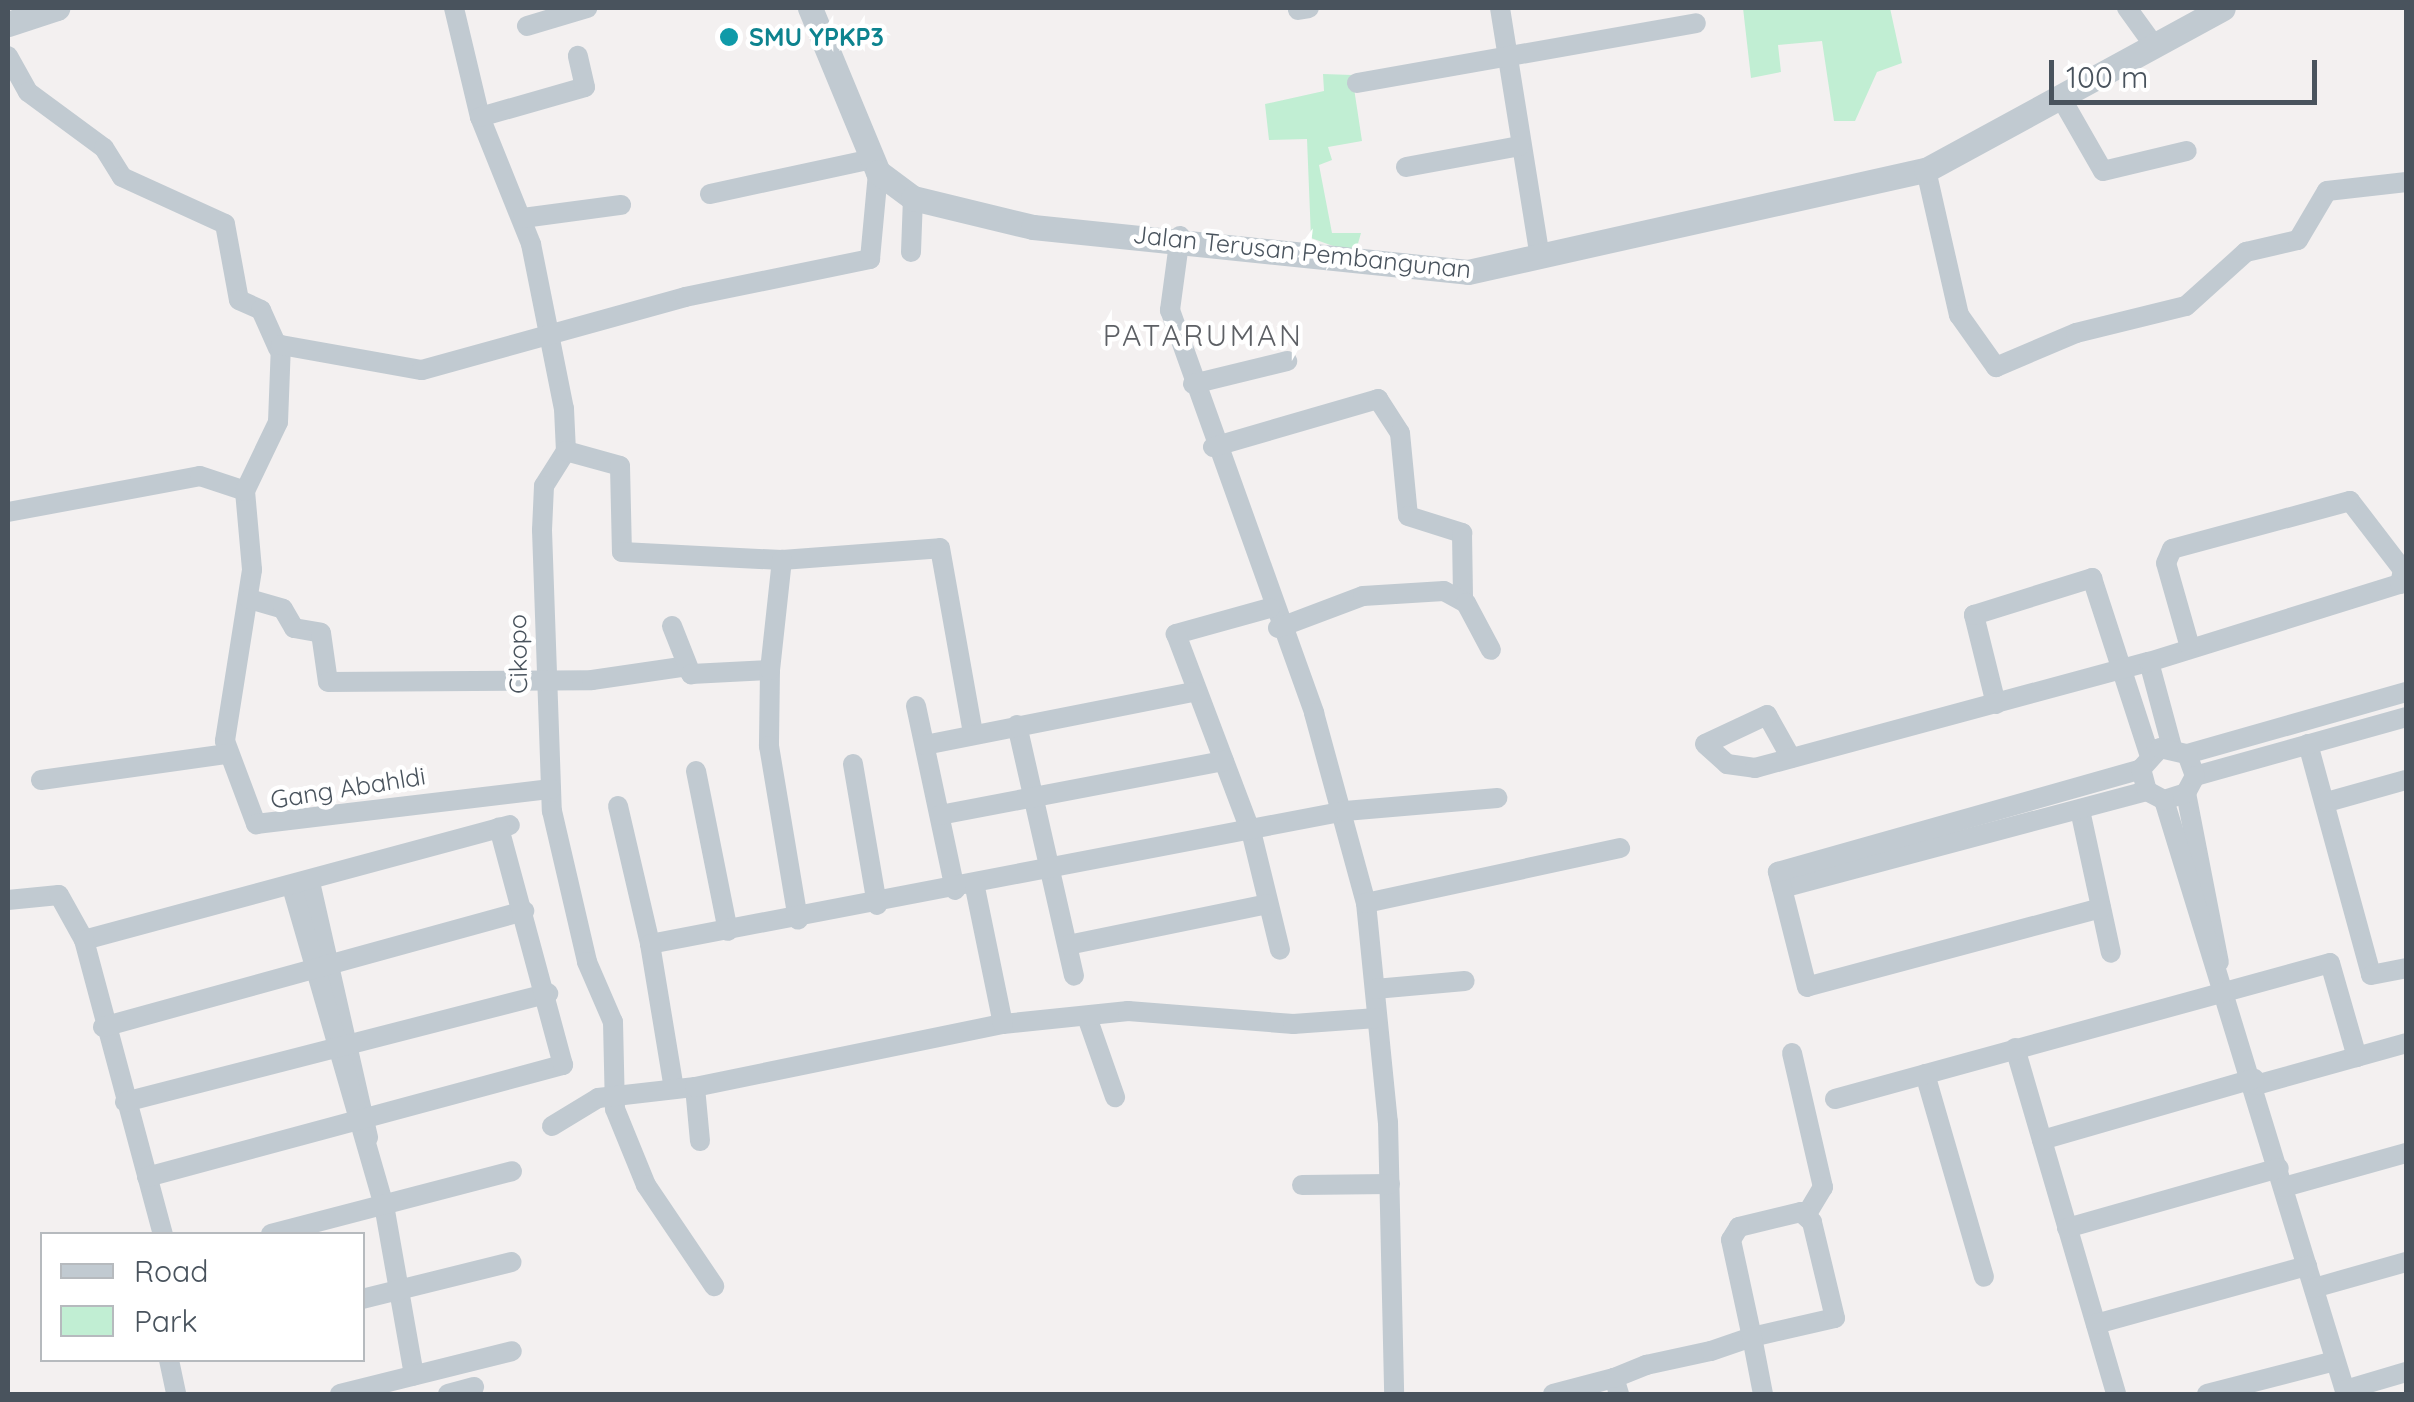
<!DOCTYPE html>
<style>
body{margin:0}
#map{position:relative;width:2414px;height:1402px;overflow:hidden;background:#f3f0f0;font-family:Quicksand,sans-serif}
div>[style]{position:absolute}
.green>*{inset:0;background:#c1eed3}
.minor>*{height:20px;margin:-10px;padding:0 10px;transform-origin:10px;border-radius:10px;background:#c1cad1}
.tertiary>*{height:25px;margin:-12.5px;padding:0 12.5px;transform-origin:12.5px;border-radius:12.5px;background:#c1cad1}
.dots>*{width:28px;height:28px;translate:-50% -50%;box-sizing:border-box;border:5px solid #fff;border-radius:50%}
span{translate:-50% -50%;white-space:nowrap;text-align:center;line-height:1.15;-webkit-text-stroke:9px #fff;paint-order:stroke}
.culture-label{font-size:25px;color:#0d838f;font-weight:700}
.left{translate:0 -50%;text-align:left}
.street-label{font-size:25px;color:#49535d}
.quarter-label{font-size:30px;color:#5d6065;letter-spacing:2.5px}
.frame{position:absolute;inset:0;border:10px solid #49535d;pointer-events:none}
.legend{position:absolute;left:40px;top:1232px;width:325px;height:130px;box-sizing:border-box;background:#fff;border:2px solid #b6babe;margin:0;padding:12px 18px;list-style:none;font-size:30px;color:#49535d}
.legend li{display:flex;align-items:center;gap:20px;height:50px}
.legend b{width:50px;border:2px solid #b6babe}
.scale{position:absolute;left:2049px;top:60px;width:268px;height:45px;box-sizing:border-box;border:5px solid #49535d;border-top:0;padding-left:12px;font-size:30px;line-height:35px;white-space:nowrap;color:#49535d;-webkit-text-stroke:8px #fff;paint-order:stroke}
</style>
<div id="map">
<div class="green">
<div style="clip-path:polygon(1743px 8px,1890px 8px,1902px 63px,1877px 72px,1855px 121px,1834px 121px,1822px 41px,1778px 45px,1781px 72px,1751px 78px)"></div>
<div style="clip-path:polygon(1323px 74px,1352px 75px,1362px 141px,1328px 147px,1332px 160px,1319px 165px,1332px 233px,1361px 233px,1355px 254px,1311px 238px,1307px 139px,1269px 140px,1265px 104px,1324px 91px)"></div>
</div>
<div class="minor">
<div style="left:454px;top:8px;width:112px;rotate:76.6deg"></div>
<div style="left:480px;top:117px;width:137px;rotate:68.1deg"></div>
<div style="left:531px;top:244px;width:168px;rotate:78.7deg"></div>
<div style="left:564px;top:409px;width:42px;rotate:87.3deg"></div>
<div style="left:566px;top:451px;width:41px;rotate:122.2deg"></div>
<div style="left:544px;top:486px;width:44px;rotate:92.6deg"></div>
<div style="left:542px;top:530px;width:281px;rotate:88deg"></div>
<div style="left:552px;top:811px;width:155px;rotate:76.9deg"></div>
<div style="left:587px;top:962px;width:65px;rotate:66.6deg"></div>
<div style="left:613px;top:1022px;width:87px;rotate:88.7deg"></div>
<div style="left:615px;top:1109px;width:82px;rotate:67.8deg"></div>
<div style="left:646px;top:1185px;width:122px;rotate:56deg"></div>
<div style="left:1500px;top:8px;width:253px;rotate:80.9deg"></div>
<div style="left:2127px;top:8px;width:44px;rotate:54.2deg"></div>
<div style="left:1298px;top:10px;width:11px;rotate:-10deg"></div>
<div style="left:527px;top:26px;width:63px;rotate:-16.7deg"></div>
<div style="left:8px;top:56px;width:41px;rotate:60.9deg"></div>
<div style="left:28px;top:92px;width:94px;rotate:36.4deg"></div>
<div style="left:104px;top:148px;width:34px;rotate:58deg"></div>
<div style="left:122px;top:177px;width:113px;rotate:24.5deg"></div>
<div style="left:225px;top:224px;width:77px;rotate:79.6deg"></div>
<div style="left:239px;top:300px;width:24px;rotate:24deg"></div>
<div style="left:261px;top:310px;width:42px;rotate:65.9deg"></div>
<div style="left:1357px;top:83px;width:344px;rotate:-10deg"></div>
<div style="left:2060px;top:96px;width:86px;rotate:60.2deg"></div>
<div style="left:2103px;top:171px;width:86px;rotate:-13.4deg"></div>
<div style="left:480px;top:117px;width:109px;rotate:-15.9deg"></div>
<div style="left:585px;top:87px;width:32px;rotate:-103deg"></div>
<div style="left:1406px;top:167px;width:115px;rotate:-10.5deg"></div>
<div style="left:1926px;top:170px;width:149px;rotate:77.2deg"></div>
<div style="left:1959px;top:315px;width:64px;rotate:54.6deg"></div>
<div style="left:1996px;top:367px;width:87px;rotate:-23deg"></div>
<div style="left:2076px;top:333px;width:113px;rotate:-13.8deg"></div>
<div style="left:2186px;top:306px;width:81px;rotate:-42deg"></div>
<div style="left:2246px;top:252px;width:53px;rotate:-13deg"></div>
<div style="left:2298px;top:240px;width:57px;rotate:-59.4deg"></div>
<div style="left:2327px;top:191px;width:80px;rotate:-6.5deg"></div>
<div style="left:710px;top:194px;width:166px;rotate:-12.2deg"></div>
<div style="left:523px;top:218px;width:99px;rotate:-7.6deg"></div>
<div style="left:1180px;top:236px;width:75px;rotate:97.7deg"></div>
<div style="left:1170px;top:310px;width:428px;rotate:70.3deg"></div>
<div style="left:1314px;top:713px;width:197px;rotate:74.7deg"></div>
<div style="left:1366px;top:903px;width:220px;rotate:84.3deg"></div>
<div style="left:1388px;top:1122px;width:272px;rotate:88.7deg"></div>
<div style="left:911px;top:252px;width:54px;rotate:-87.9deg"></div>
<div style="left:1193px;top:384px;width:97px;rotate:-13.7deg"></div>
<div style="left:1213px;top:447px;width:172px;rotate:-16.2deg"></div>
<div style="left:1378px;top:399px;width:40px;rotate:57.1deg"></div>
<div style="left:1400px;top:433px;width:83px;rotate:84.5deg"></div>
<div style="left:1408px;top:516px;width:57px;rotate:17.5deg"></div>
<div style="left:1462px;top:533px;width:66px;rotate:89.1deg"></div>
<div style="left:566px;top:451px;width:56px;rotate:15.5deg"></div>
<div style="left:620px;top:466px;width:86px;rotate:88.7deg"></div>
<div style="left:622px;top:552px;width:160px;rotate:2.9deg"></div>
<div style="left:782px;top:560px;width:158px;rotate:-4.3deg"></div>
<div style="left:940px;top:548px;width:189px;rotate:79.9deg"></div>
<div style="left:245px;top:491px;width:79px;rotate:84.9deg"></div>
<div style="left:252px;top:570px;width:173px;rotate:99deg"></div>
<div style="left:225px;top:741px;width:89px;rotate:69.5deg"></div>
<div style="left:256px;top:824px;width:297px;rotate:-6.8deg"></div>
<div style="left:8px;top:512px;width:195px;rotate:-10.6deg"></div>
<div style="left:200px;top:476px;width:47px;rotate:18.4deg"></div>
<div style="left:245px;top:491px;width:76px;rotate:-64.4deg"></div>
<div style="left:278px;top:422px;width:77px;rotate:-87.8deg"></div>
<div style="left:281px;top:345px;width:143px;rotate:10.1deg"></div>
<div style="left:422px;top:370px;width:273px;rotate:-15.5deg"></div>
<div style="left:685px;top:297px;width:189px;rotate:-11.6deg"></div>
<div style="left:870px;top:259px;width:87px;rotate:-84.7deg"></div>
<div style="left:249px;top:599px;width:35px;rotate:16deg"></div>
<div style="left:283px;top:609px;width:22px;rotate:60deg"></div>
<div style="left:294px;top:628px;width:27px;rotate:10deg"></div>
<div style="left:321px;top:633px;width:49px;rotate:81.9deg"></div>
<div style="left:328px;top:682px;width:264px;rotate:-0.4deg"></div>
<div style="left:592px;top:680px;width:90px;rotate:-8.3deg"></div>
<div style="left:1270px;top:608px;width:98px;rotate:164.5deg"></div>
<div style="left:1176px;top:634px;width:215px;rotate:69.3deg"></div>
<div style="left:1252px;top:835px;width:118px;rotate:76.3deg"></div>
<div style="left:672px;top:626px;width:52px;rotate:68.4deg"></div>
<div style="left:691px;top:674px;width:79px;rotate:-2.9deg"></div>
<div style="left:770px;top:670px;width:76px;rotate:90.8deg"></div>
<div style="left:769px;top:746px;width:176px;rotate:80.5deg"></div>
<div style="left:1278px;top:628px;width:91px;rotate:-20.6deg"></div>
<div style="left:1363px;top:596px;width:81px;rotate:-3.5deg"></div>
<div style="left:1444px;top:591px;width:25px;rotate:29deg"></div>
<div style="left:1466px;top:603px;width:53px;rotate:62deg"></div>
<div style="left:2149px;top:662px;width:88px;rotate:74.9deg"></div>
<div style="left:770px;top:670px;width:111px;rotate:-83.8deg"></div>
<div style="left:1996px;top:704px;width:92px;rotate:-103.9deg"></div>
<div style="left:1974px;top:615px;width:124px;rotate:-17.4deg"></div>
<div style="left:2092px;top:578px;width:184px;rotate:72deg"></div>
<div style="left:916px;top:706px;width:188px;rotate:78deg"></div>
<div style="left:1017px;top:725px;width:257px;rotate:77.2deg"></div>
<div style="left:2308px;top:744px;width:239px;rotate:74.7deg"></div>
<div style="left:2371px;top:975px;width:36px;rotate:-11deg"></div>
<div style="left:925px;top:745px;width:273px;rotate:-11.2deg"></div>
<div style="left:2187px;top:754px;width:228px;rotate:-15.8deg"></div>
<div style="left:1791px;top:758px;width:49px;rotate:-119.2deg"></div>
<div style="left:1767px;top:715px;width:68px;rotate:154.9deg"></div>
<div style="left:1705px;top:744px;width:30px;rotate:42deg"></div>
<div style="left:1727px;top:764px;width:28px;rotate:8deg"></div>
<div style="left:1755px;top:768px;width:408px;rotate:-15.1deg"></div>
<div style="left:2149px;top:662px;width:263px;rotate:-17.3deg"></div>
<div style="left:2400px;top:584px;width:14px;rotate:-78deg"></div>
<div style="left:2403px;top:570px;width:87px;rotate:-127.5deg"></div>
<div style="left:2350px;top:501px;width:184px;rotate:164.9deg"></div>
<div style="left:2172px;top:549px;width:15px;rotate:113deg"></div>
<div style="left:2166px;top:563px;width:87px;rotate:74.1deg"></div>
<div style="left:853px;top:764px;width:143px;rotate:80.3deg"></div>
<div style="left:696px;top:771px;width:163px;rotate:78.7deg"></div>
<div style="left:2195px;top:776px;width:219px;rotate:-15.6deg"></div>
<div style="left:41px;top:780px;width:188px;rotate:-8deg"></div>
<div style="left:2186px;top:793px;width:172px;rotate:79deg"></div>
<div style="left:2164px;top:800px;width:621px;rotate:72.97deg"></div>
<div style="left:2327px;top:802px;width:82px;rotate:-15.6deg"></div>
<div style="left:618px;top:806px;width:142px;rotate:76.9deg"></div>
<div style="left:650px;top:944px;width:708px;rotate:-10.83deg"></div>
<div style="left:1345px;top:811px;width:153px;rotate:-4.9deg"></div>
<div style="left:2080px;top:810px;width:146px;rotate:77.8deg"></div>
<div style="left:940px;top:815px;width:289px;rotate:-10.8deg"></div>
<div style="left:310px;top:882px;width:262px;rotate:77.2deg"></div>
<div style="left:292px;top:887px;width:331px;rotate:73.9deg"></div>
<div style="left:384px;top:1205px;width:173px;rotate:80deg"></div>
<div style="left:1782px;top:888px;width:378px;rotate:-14.9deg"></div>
<div style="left:8px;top:900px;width:51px;rotate:-5.6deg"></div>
<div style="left:59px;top:895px;width:51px;rotate:60.9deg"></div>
<div style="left:84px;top:940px;width:441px;rotate:-15.1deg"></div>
<div style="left:1366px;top:903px;width:260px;rotate:-12.2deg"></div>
<div style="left:2101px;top:908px;width:304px;rotate:165deg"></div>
<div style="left:1807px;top:987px;width:119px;rotate:-104.2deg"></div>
<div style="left:1778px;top:872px;width:377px;rotate:-15.8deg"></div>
<div style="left:2141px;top:769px;width:28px;rotate:-48deg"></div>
<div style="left:2160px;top:748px;width:28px;rotate:13deg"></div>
<div style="left:2187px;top:754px;width:23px;rotate:70deg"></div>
<div style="left:2195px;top:776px;width:19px;rotate:118deg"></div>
<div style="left:2186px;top:793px;width:23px;rotate:162deg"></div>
<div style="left:2164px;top:800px;width:19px;rotate:-152deg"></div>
<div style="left:2147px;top:791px;width:23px;rotate:-105deg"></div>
<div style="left:84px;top:940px;width:304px;rotate:75deg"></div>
<div style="left:650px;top:944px;width:147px;rotate:80.6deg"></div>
<div style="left:1068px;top:945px;width:204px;rotate:-11.6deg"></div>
<div style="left:1375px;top:989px;width:90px;rotate:-5.1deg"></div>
<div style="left:1087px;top:1017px;width:85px;rotate:70.7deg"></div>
<div style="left:1003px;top:1024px;width:126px;rotate:-5.9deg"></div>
<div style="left:1128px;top:1011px;width:166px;rotate:4.5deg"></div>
<div style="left:1293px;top:1024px;width:84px;rotate:-4.1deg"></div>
<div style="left:103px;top:1027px;width:437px;rotate:-15.4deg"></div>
<div style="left:2015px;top:1048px;width:360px;rotate:73.7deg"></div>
<div style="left:1792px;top:1053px;width:138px;rotate:77deg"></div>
<div style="left:1823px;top:1187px;width:33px;rotate:121deg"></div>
<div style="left:1925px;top:1074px;width:211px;rotate:73.8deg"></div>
<div style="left:2256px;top:1085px;width:156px;rotate:-15.6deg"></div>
<div style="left:1835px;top:1099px;width:513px;rotate:-15.36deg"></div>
<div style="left:2330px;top:963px;width:98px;rotate:74deg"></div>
<div style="left:125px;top:1102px;width:437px;rotate:-14.4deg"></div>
<div style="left:552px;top:1126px;width:54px;rotate:-31.3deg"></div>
<div style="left:598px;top:1098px;width:98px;rotate:-6.5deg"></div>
<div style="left:2042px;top:1140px;width:221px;rotate:-16.1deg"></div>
<div style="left:700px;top:1141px;width:54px;rotate:-95.3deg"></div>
<div style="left:695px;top:1087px;width:314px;rotate:-11.6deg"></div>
<div style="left:1003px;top:1024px;width:139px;rotate:-101.6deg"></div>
<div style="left:147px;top:1177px;width:431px;rotate:-15.1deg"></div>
<div style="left:563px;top:1065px;width:246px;rotate:-105.1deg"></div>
<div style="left:1302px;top:1185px;width:88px;rotate:-0.7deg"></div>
<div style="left:2284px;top:1187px;width:127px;rotate:-15.6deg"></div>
<div style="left:2067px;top:1228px;width:220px;rotate:-15.8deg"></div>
<div style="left:271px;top:1234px;width:249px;rotate:-14.6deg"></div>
<div style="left:2314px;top:1288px;width:96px;rotate:-15.8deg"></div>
<div style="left:362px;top:1299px;width:154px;rotate:-13.9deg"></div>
<div style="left:2096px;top:1324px;width:219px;rotate:-15.4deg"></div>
<div style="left:169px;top:1360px;width:35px;rotate:78deg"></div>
<div style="left:2345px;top:1390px;width:64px;rotate:-16.4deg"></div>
<div style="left:340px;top:1394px;width:177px;rotate:-14deg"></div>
<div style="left:448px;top:1394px;width:27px;rotate:-15deg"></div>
<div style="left:1553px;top:1394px;width:63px;rotate:-14.7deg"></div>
<div style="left:1619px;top:1394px;width:17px;rotate:-107deg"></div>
<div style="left:1614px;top:1378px;width:35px;rotate:-22deg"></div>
<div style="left:1646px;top:1365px;width:66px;rotate:-12.2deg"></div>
<div style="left:1711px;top:1351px;width:43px;rotate:-18.9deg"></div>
<div style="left:1752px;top:1337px;width:85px;rotate:-12.9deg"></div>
<div style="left:1835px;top:1318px;width:99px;rotate:-103.5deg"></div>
<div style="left:1812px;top:1222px;width:15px;rotate:-138deg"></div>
<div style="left:1801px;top:1212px;width:64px;rotate:166.4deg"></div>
<div style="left:1739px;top:1227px;width:15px;rotate:122deg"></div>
<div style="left:1731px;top:1240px;width:99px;rotate:77.8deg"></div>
<div style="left:1752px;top:1337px;width:58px;rotate:79.1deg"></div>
<div style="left:2207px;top:1394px;width:132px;rotate:-14.5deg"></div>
</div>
<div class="tertiary">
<div style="left:810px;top:8px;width:178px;rotate:67.5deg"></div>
<div style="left:878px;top:172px;width:44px;rotate:36.6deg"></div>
<div style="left:913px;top:198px;width:123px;rotate:13.6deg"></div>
<div style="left:1033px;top:227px;width:437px;rotate:5.9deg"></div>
<div style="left:1468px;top:272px;width:469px;rotate:-12.6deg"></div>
<div style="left:1926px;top:170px;width:338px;rotate:-28.6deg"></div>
<div style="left:8px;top:24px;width:52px;rotate:-18.1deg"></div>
</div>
<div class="dots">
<div style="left:729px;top:37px;background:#0f9aa8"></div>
</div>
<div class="culture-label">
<span class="left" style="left:749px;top:37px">SMU YPKP3</span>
</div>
<div class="street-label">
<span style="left:1302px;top:252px;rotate:6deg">Jalan Terusan Pembangunan</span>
<span style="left:518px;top:654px;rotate:-91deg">Cikopo</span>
<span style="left:348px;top:788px;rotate:-9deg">Gang Abahldi</span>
</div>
<div class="quarter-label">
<span style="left:1203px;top:335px">PATARUMAN</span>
</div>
<div class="frame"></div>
<ul class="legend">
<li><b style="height:12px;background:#c1cad1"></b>Road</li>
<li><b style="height:28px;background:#c1eed3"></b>Park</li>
</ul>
<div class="scale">100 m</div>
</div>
